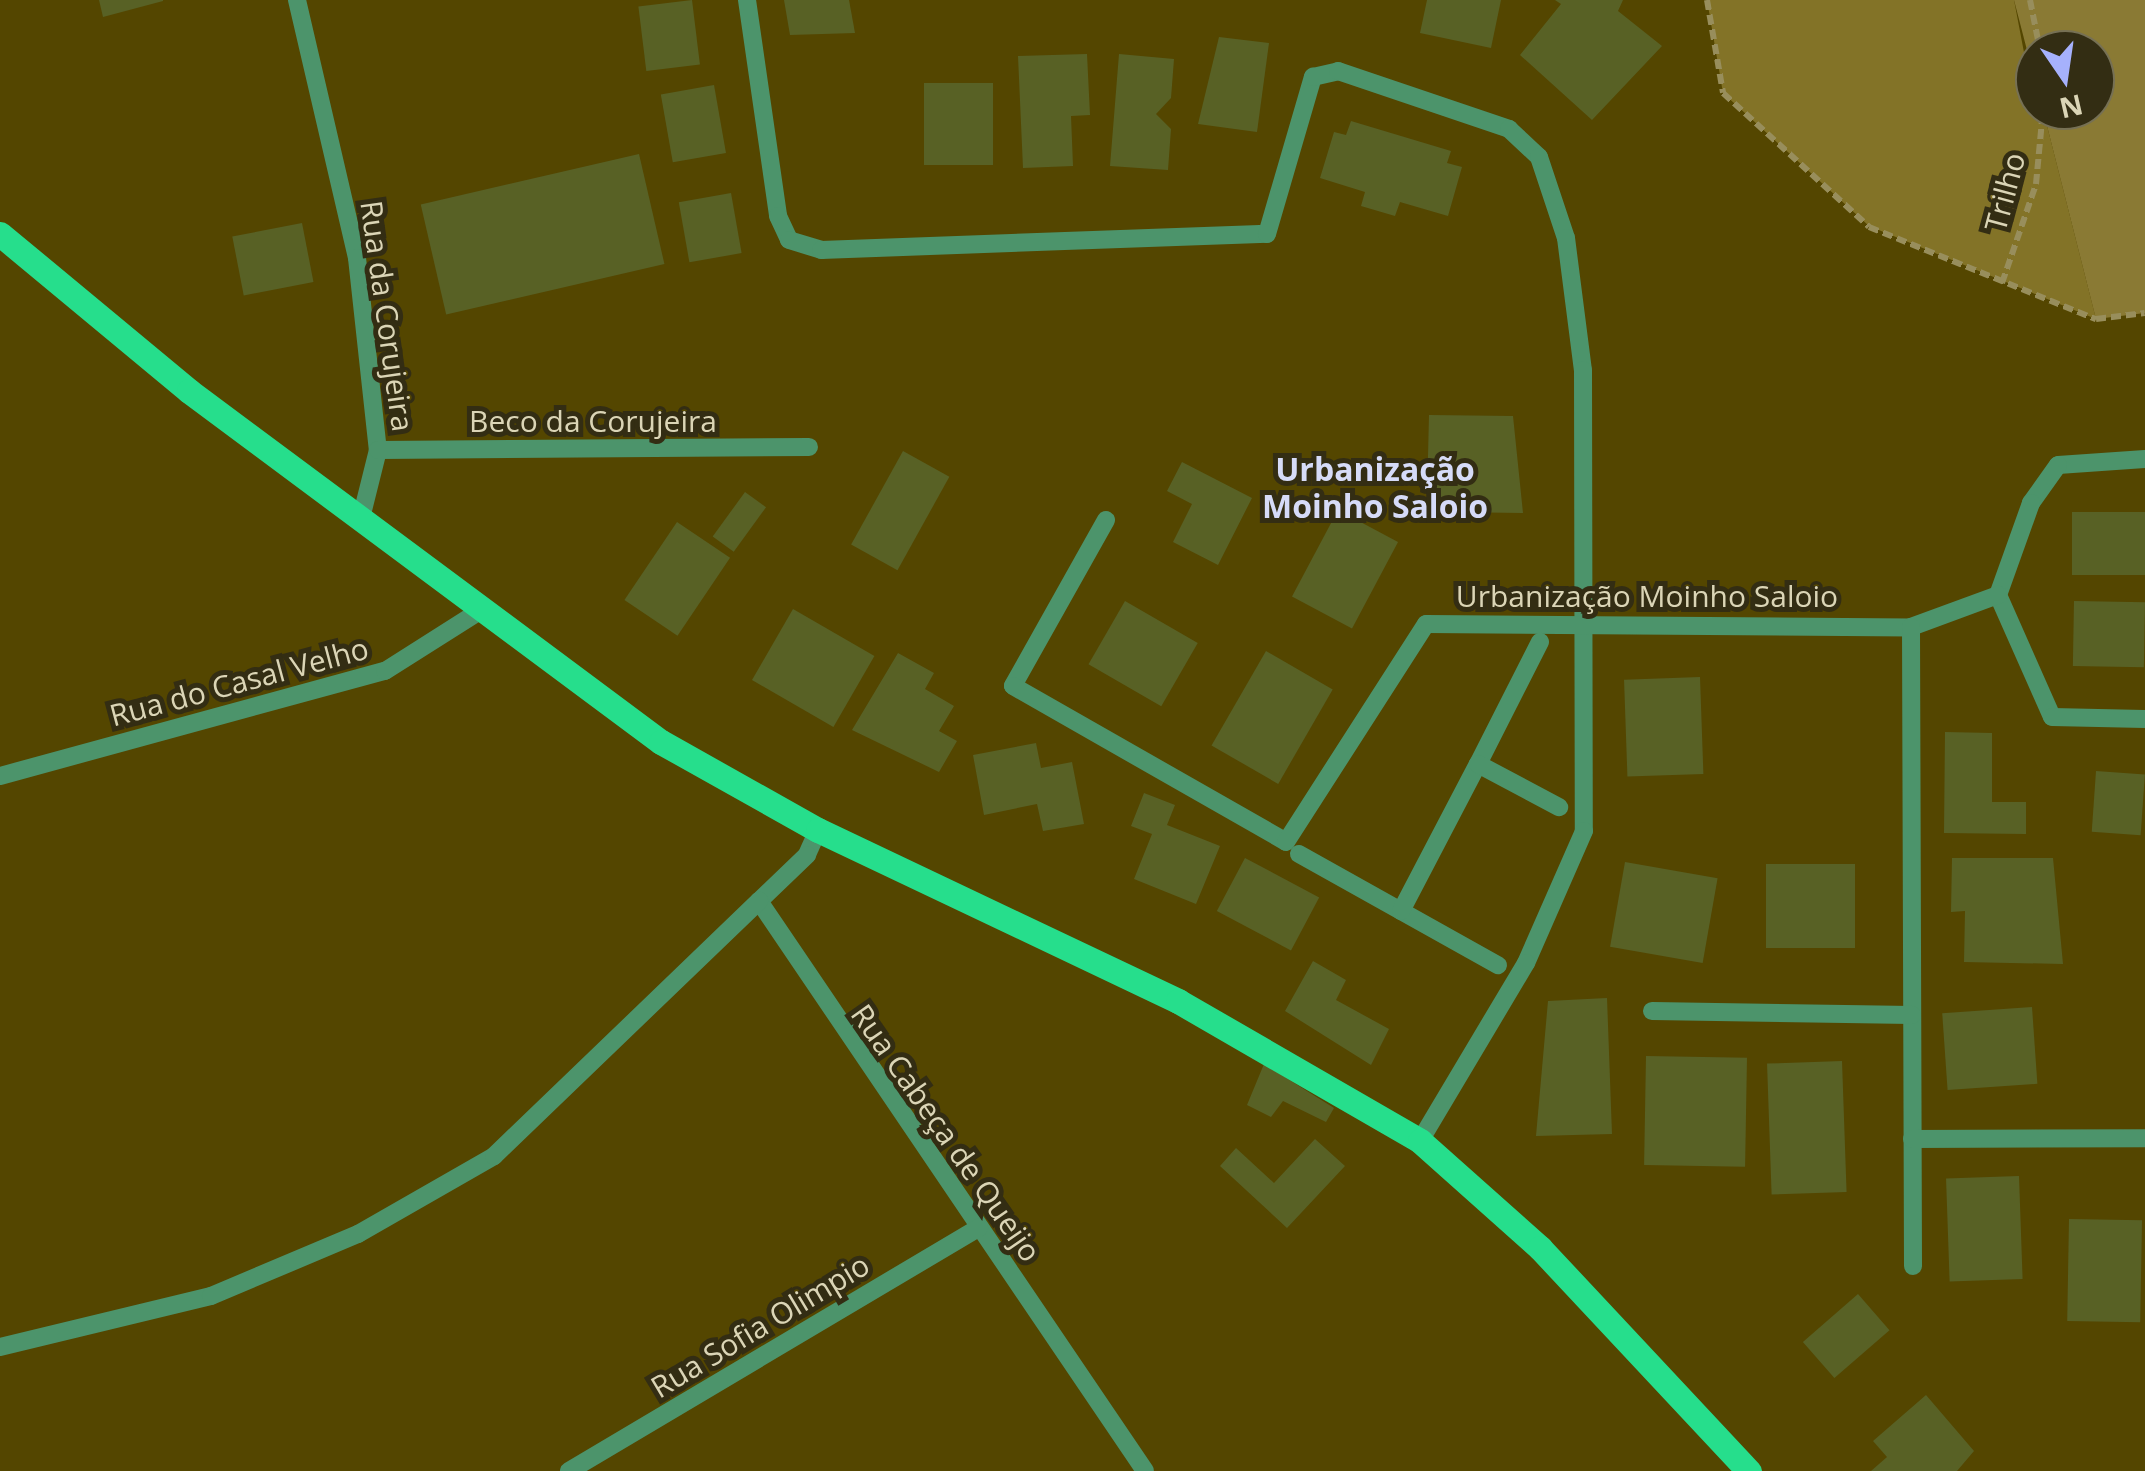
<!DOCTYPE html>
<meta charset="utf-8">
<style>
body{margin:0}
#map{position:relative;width:2145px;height:1471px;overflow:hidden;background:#544600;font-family:"Open Sans",sans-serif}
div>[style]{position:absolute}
.green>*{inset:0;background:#837327}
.forest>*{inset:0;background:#8a7a34}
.building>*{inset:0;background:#586125;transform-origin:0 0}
.path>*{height:6px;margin-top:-3px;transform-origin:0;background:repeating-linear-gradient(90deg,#988e5c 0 10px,transparent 0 15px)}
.minor>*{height:18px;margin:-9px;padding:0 9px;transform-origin:9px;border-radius:9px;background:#4c946b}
.major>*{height:25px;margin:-12.5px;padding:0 12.5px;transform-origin:12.5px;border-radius:12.5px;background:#26de8c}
span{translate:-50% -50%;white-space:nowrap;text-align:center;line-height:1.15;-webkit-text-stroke:10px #332d13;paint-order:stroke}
.street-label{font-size:30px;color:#dbd5b6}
.neighbourhood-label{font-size:32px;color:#d6dbf8;font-weight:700}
.north{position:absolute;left:2015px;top:30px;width:100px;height:100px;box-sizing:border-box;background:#332d13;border:2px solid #767054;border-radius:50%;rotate:167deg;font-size:28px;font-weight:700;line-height:40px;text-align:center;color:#dbd5b6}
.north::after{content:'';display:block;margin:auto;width:35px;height:45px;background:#a6b1fc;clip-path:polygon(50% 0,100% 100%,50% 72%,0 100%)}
</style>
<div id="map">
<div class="green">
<div style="clip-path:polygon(1707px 0,2014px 0,2035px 110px,2043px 110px,2096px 319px,1869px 226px,1723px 93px)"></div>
</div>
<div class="forest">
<div style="clip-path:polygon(2014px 0,2145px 0,2145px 313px,2096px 319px,2043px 110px,2095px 110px,2095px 50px,2035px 50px,2035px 81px)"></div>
</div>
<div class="building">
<div style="clip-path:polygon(99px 0,163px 0,163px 1px,103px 17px)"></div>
<div style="left:692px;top:0;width:65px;height:54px;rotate:83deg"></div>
<div style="clip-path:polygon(784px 0,849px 0,855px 33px,790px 35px)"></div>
<div style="clip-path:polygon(1427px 0,1501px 0,1491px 48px,1420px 33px)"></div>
<div style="clip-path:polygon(1555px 0,1623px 0,1618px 11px,1662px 46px,1592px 120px,1520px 55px,1561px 4px)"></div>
<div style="clip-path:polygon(1219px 37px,1269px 43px,1257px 132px,1198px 124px)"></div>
<div style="clip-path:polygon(1087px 54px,1090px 115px,1071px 116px,1073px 166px,1023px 168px,1018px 56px)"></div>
<div style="clip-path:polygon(1119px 54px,1174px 59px,1171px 98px,1156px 114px,1171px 129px,1168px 170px,1110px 166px)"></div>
<div style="left:924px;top:83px;width:69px;height:82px"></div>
<div style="left:714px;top:85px;width:69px;height:54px;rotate:80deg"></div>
<div style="clip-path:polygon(1351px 121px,1451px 151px,1447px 163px,1462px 167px,1448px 216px,1400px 202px,1395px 216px,1361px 206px,1365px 192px,1320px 178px,1334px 132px,1346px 135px)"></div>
<div style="left:639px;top:154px;width:113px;height:224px;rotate:77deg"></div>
<div style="left:731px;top:193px;width:61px;height:53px;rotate:80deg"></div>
<div style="left:302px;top:223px;width:60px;height:71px;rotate:79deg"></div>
<div style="clip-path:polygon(1429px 415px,1513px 416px,1523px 513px,1451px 512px,1451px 498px,1427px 498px)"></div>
<div style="left:903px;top:451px;width:53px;height:107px;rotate:29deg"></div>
<div style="clip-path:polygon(1182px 462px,1252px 498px,1218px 565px,1173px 542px,1192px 504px,1167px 491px)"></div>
<div style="left:745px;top:492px;width:26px;height:55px;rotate:36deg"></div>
<div style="left:1338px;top:510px;width:68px;height:98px;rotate:28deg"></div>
<div style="left:2145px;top:512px;width:63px;height:73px;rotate:90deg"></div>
<div style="left:677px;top:522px;width:64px;height:94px;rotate:34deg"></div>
<div style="left:1125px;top:601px;width:84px;height:73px;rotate:30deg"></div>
<div style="left:2074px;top:601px;width:71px;height:65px;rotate:1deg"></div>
<div style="left:793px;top:609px;width:94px;height:82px;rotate:30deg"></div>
<div style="left:1266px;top:651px;width:77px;height:109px;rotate:30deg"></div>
<div style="clip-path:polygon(898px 653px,934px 673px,925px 689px,954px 706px,939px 731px,957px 741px,939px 772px,852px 730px)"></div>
<div style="left:1700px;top:677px;width:97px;height:76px;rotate:88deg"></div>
<div style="clip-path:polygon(1945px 732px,1992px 733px,1992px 802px,2026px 802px,2026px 834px,1944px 833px)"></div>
<div style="clip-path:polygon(1036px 743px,1041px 768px,1072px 762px,1084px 824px,1043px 831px,1037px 804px,984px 815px,973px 755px)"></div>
<div style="left:2096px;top:771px;width:49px;height:61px;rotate:4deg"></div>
<div style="clip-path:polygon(1144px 793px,1175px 805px,1167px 825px,1220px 846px,1196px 904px,1134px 879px,1152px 834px,1131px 826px)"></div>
<div style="left:1245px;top:858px;width:84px;height:60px;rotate:28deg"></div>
<div style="clip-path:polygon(1952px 858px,2053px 858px,2063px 964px,1964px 962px,1965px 911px,1951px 912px)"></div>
<div style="left:1625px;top:862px;width:94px;height:86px;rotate:10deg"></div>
<div style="left:1766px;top:864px;width:89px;height:84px"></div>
<div style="clip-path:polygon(1313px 961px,1346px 980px,1336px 1000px,1389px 1029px,1371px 1065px,1285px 1011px)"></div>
<div style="clip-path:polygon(1607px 998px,1612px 1134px,1536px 1136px,1548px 1001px)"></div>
<div style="left:2032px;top:1007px;width:77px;height:90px;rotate:86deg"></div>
<div style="left:1646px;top:1056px;width:101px;height:109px;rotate:1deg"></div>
<div style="left:1842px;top:1061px;width:131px;height:75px;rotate:88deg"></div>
<div style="clip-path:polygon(1264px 1064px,1334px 1108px,1326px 1122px,1283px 1101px,1271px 1117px,1247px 1105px)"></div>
<div style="clip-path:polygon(1315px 1139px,1345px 1166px,1287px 1228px,1220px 1166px,1236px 1148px,1274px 1183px)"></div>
<div style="left:2019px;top:1176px;width:103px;height:73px;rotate:88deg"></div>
<div style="left:2069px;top:1219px;width:73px;height:102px;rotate:1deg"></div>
<div style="left:1858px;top:1294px;width:48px;height:73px;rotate:49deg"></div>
<div style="clip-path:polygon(1926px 1395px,1974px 1451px,1957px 1471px,1871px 1471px,1887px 1457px,1873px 1441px)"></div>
</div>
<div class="path">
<div style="left:1707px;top:0;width:94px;rotate:80.2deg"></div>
<div style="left:1723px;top:93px;width:198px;rotate:42.5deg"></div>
<div style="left:1869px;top:227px;width:245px;rotate:22.1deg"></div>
<div style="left:2096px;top:319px;width:49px;rotate:-7deg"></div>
<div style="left:2030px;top:0;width:51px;rotate:78.7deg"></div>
<div style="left:2002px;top:283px;width:105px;rotate:-71deg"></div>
<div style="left:2036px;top:184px;width:74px;rotate:-84.6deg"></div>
</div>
<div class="minor">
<div style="left:297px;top:0;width:265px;rotate:76.9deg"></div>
<div style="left:357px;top:258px;width:193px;rotate:83.8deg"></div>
<div style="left:378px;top:450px;width:74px;rotate:104deg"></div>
<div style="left:747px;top:0;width:218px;rotate:81.8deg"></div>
<div style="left:778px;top:216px;width:26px;rotate:65deg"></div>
<div style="left:789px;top:240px;width:34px;rotate:17deg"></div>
<div style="left:821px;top:250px;width:446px;rotate:-2.1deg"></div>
<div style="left:1267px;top:234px;width:164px;rotate:-73.7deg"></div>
<div style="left:1313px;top:77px;width:26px;rotate:-13deg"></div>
<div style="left:1338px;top:71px;width:181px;rotate:18.7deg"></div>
<div style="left:1509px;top:129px;width:41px;rotate:43deg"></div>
<div style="left:1539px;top:157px;width:85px;rotate:71.6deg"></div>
<div style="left:1566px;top:238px;width:133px;rotate:82.7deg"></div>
<div style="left:1583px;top:370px;width:461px;rotate:89.9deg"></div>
<div style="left:1584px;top:831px;width:144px;rotate:113.7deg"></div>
<div style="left:1526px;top:963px;width:207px;rotate:120.8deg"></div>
<div style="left:378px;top:450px;width:431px;rotate:-0.4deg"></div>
<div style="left:2145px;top:459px;width:87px;rotate:176.1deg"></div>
<div style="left:2058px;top:465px;width:47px;rotate:125.4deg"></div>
<div style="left:2031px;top:503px;width:98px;rotate:109.7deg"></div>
<div style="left:1998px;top:595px;width:133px;rotate:66.1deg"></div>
<div style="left:2052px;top:717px;width:93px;rotate:1.2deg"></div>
<div style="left:1106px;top:520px;width:190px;rotate:119.3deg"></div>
<div style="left:1013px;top:686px;width:314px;rotate:29.7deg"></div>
<div style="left:1286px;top:842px;width:259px;rotate:-57.3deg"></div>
<div style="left:1426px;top:624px;width:485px;rotate:0.4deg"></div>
<div style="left:1911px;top:627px;width:93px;rotate:-20.2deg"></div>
<div style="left:1911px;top:627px;width:639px;rotate:89.82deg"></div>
<div style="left:1478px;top:764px;width:137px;rotate:-63.1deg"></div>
<div style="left:0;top:776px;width:399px;rotate:-15.3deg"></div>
<div style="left:385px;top:671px;width:110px;rotate:-32.4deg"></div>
<div style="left:818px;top:830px;width:27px;rotate:114deg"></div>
<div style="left:807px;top:855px;width:66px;rotate:136.2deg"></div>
<div style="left:759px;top:901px;width:688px;rotate:55.89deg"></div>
<div style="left:1299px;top:854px;width:228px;rotate:29.2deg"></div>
<div style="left:1401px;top:911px;width:166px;rotate:-62.4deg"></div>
<div style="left:1478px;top:764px;width:92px;rotate:28deg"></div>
<div style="left:1652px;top:1011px;width:260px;rotate:0.9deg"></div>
<div style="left:1912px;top:1139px;width:233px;rotate:-0.2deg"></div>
<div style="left:0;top:1347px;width:217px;rotate:-13.6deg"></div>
<div style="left:211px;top:1296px;width:160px;rotate:-22.9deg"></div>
<div style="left:358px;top:1234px;width:157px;rotate:-29.8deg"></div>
<div style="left:494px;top:1156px;width:368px;rotate:-43.9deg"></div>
<div style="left:569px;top:1471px;width:477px;rotate:-30.7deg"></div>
</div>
<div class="major">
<div style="left:0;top:234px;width:246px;rotate:39.7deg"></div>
<div style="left:189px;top:391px;width:588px;rotate:36.64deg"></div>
<div style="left:661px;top:742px;width:180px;rotate:29.3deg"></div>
<div style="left:818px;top:830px;width:399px;rotate:25.4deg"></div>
<div style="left:1178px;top:1001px;width:280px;rotate:30deg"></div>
<div style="left:1420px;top:1141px;width:161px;rotate:41.7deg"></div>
<div style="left:1540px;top:1248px;width:306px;rotate:46.9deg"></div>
</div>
<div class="street-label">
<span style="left:2005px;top:192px;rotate:-75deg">Trilho</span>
<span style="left:387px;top:316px;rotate:82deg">Rua da Corujeira</span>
<span style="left:593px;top:421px">Beco da Corujeira</span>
<span style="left:1647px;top:596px">Urbanização Moinho Saloio</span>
<span style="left:239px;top:682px;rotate:-15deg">Rua do Casal Velho</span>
<span style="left:946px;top:1133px;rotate:55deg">Rua Cabeça de Queijo</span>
<span style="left:760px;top:1326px;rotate:-31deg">Rua Sofia Olimpio</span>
</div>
<div class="neighbourhood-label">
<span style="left:1375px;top:488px">Urbanização<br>Moinho Saloio</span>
</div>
<div class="north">N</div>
</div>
